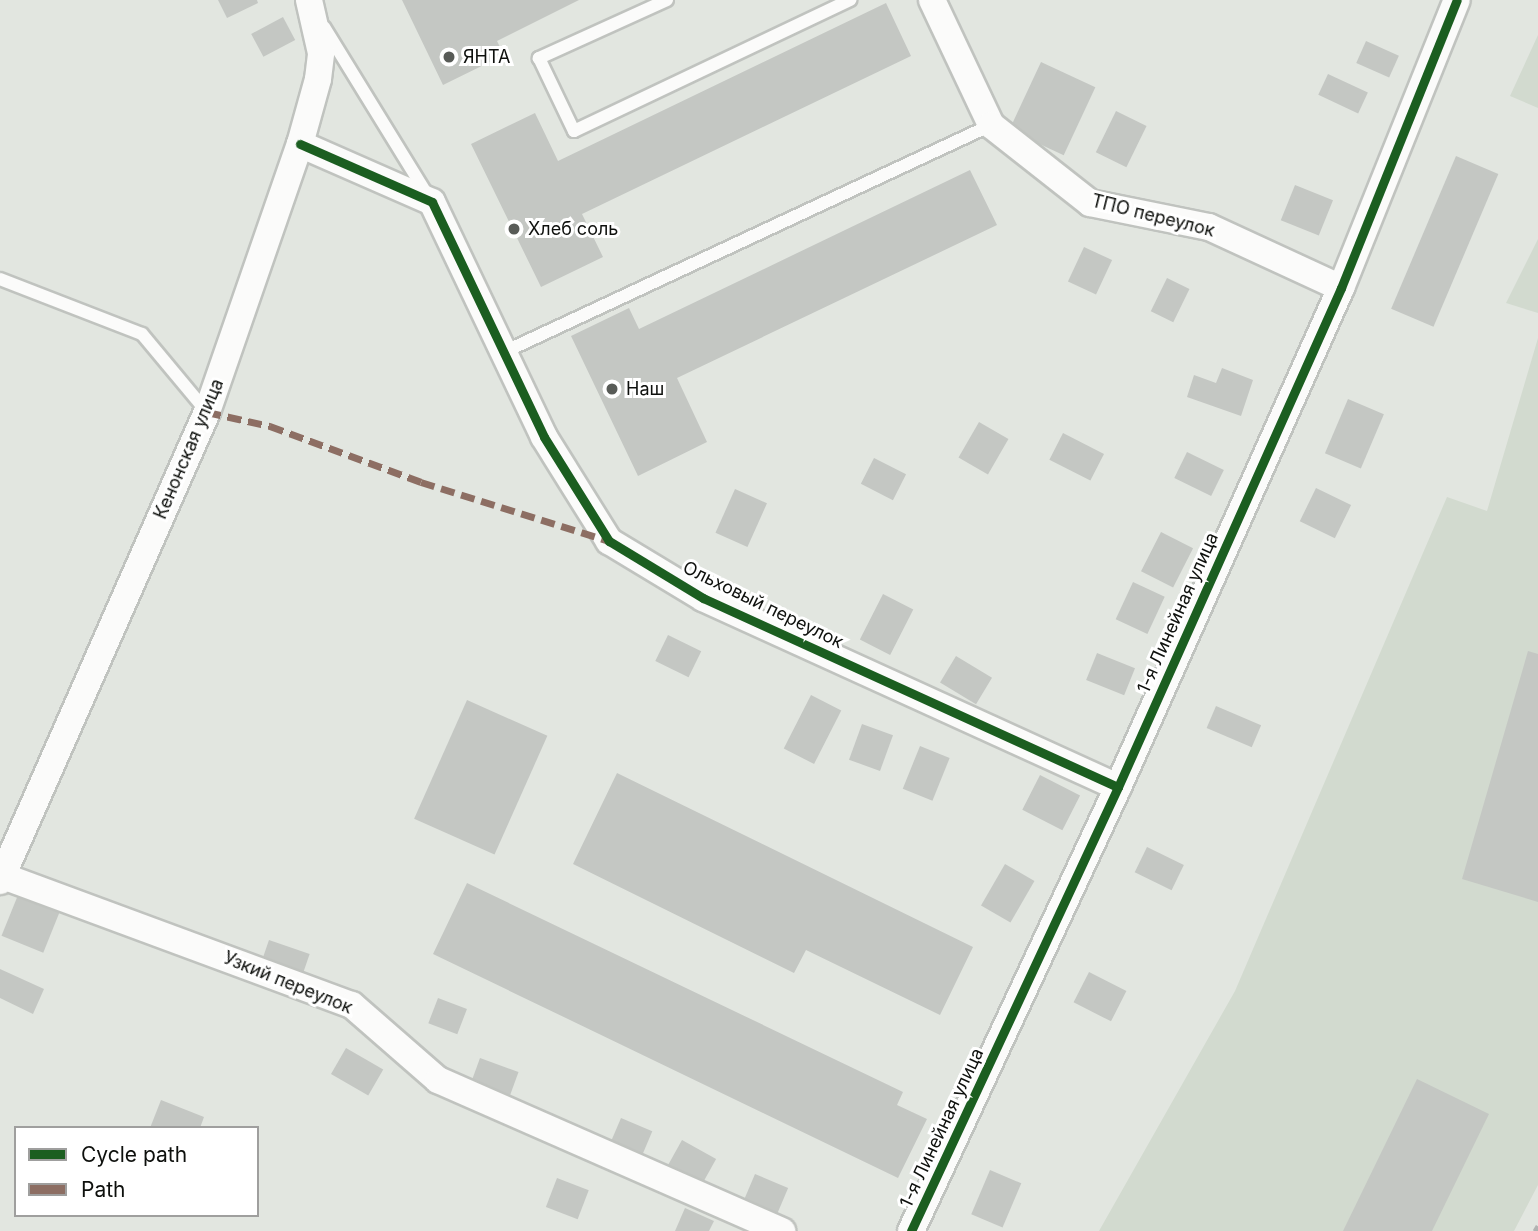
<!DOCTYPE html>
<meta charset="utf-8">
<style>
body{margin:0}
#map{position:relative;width:1538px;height:1231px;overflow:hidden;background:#e2e6e0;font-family:Inter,sans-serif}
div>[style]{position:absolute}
.built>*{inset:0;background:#d2dacf}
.building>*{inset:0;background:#c4c7c3;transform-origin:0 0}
.roads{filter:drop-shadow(2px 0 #c0c3bf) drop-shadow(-2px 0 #c0c3bf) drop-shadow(0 2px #c0c3bf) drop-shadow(0 -2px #c0c3bf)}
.lane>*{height:12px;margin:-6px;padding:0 6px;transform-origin:6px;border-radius:6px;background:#fbfbfa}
.street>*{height:26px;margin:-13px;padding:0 13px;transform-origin:13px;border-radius:13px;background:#fbfbfa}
.rail>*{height:5px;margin-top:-2.5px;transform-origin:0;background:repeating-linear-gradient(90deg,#b2b3b2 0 10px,transparent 0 15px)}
.quiet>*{height:7px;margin-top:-3.5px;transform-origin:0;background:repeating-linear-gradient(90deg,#8d6e63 0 14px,transparent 0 21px)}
.cycleway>*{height:9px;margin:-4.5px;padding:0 4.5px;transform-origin:4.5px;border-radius:4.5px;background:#1b5e20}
.dots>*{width:19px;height:19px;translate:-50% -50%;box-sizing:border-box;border:4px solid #fff;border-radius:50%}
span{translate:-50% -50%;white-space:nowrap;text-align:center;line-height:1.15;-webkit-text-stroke:6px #fff;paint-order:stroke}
.poi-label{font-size:18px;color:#0e100d}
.left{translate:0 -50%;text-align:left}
.street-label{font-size:18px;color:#0e100d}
.legend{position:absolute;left:14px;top:1126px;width:245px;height:91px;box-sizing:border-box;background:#fff;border:2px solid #9f9f9e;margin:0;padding:9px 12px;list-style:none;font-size:21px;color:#0e100d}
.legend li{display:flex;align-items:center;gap:14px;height:35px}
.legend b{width:35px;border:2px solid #9f9f9e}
</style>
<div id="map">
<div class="built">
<div style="clip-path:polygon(1538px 35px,1538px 108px,1510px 96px)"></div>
<div style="clip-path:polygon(1538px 239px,1538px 313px,1506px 303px)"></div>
<div style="clip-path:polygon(1538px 338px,1538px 1185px,1514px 1231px,1099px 1231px,1235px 991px,1447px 497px,1487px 511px)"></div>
</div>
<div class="building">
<div style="clip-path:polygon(218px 0,257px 0,258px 3px,227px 18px)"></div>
<div style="clip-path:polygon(402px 0,579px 0,497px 41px,504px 55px,443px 85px)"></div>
<div style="clip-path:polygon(886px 3px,911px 56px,582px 214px,603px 257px,541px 287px,471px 144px,535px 113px,558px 161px)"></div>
<div style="left:283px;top:17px;width:26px;height:36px;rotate:62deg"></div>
<div style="left:1366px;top:41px;width:36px;height:24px;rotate:24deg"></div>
<div style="left:1041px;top:62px;width:60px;height:75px;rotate:25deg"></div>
<div style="left:1328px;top:74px;width:44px;height:23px;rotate:25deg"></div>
<div style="left:1116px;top:111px;width:34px;height:46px;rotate:26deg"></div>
<div style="left:1456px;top:156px;width:46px;height:166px;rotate:23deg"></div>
<div style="clip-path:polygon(970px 170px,997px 225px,677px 378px,707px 442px,638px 476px,571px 336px,629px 308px,639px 329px)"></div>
<div style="left:1295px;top:185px;width:41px;height:38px;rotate:22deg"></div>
<div style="left:1084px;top:247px;width:31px;height:38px;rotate:25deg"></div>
<div style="left:1167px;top:278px;width:25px;height:37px;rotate:26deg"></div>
<div style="clip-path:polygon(1222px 368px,1253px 380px,1241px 416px,1187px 397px,1194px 375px,1216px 383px)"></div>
<div style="left:1348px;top:399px;width:39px;height:59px;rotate:23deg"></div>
<div style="left:979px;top:422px;width:34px;height:41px;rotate:30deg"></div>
<div style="left:1063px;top:433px;width:46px;height:30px;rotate:27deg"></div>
<div style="left:1187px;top:452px;width:41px;height:29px;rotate:26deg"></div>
<div style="left:874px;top:458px;width:36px;height:29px;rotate:27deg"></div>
<div style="left:1316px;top:488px;width:39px;height:37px;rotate:26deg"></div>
<div style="left:735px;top:489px;width:35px;height:48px;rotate:24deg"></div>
<div style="left:1161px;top:532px;width:36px;height:44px;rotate:27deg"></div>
<div style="left:1133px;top:582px;width:35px;height:41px;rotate:25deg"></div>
<div style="left:883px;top:594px;width:34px;height:51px;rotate:27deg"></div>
<div style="left:668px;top:635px;width:37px;height:29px;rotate:26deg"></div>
<div style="clip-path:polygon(1528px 651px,1538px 654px,1538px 902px,1462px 879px)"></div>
<div style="left:1097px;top:653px;width:41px;height:29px;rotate:22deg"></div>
<div style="left:956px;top:656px;width:42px;height:31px;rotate:31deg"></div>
<div style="left:811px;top:695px;width:34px;height:60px;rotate:27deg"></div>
<div style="left:467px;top:700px;width:88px;height:130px;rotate:24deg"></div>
<div style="left:1216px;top:706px;width:49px;height:24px;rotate:23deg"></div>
<div style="left:862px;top:724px;width:33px;height:38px;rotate:20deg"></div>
<div style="left:920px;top:746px;width:32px;height:46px;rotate:22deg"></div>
<div style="clip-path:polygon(617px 773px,973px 947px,940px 1015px,806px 950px,794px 973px,573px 864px)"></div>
<div style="left:1040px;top:775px;width:45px;height:39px;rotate:27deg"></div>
<div style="left:1147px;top:847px;width:41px;height:28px;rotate:26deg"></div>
<div style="left:1005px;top:864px;width:34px;height:48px;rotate:30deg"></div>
<div style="clip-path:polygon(467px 883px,903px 1092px,897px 1105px,927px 1119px,898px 1178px,433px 954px)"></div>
<div style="left:18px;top:895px;width:45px;height:44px;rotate:22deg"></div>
<div style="left:269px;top:940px;width:43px;height:22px;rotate:19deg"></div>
<div style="clip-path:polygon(0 969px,44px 989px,33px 1014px,0 998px)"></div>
<div style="left:1089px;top:972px;width:42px;height:34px;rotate:27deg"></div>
<div style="left:438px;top:998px;width:31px;height:27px;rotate:21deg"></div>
<div style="left:346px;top:1048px;width:43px;height:30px;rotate:30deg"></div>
<div style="left:480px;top:1058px;width:41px;height:25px;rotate:20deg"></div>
<div style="clip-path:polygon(1417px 1079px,1489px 1114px,1432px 1231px,1343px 1231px)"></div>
<div style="clip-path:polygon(161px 1100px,204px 1117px,200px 1128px,150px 1128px)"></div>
<div style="left:621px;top:1118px;width:34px;height:30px;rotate:23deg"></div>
<div style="left:682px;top:1140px;width:39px;height:29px;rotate:29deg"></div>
<div style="left:990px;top:1170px;width:34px;height:48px;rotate:23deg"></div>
<div style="left:755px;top:1174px;width:36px;height:29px;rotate:23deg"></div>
<div style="left:557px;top:1178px;width:34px;height:31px;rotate:21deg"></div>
<div style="clip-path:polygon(685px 1208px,714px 1221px,709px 1231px,675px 1231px)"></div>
</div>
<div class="roads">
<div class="lane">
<div style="left:667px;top:0;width:141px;rotate:155.6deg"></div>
<div style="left:539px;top:58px;width:81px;rotate:64.4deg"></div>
<div style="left:574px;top:131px;width:306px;rotate:-25.4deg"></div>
<div style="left:324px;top:27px;width:198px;rotate:58.4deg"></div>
<div style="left:0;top:279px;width:152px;rotate:21.2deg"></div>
<div style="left:142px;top:334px;width:102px;rotate:50.2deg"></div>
<div style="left:504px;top:352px;width:537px;rotate:-24.99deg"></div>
</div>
<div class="street">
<div style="left:932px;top:0;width:138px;rotate:64.7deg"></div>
<div style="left:991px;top:125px;width:126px;rotate:38.2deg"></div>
<div style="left:1090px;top:203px;width:121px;rotate:11.4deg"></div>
<div style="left:1209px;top:227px;width:145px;rotate:24.8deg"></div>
<div style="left:300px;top:144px;width:144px;rotate:23.7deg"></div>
<div style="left:432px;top:202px;width:260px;rotate:64.5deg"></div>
<div style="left:544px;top:437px;width:123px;rotate:58deg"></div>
<div style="left:609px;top:541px;width:110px;rotate:31.2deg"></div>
<div style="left:703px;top:598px;width:456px;rotate:24.5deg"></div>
<div style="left:0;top:875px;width:375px;rotate:20.3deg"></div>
<div style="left:352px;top:1005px;width:114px;rotate:41.1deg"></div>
<div style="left:438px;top:1080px;width:376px;rotate:23.7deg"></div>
<div style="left:0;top:881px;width:513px;rotate:-66.19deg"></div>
<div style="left:207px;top:412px;width:284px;rotate:-70.9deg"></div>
<div style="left:300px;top:144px;width:67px;rotate:-74.5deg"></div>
<div style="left:318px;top:79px;width:26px;rotate:-83deg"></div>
<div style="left:321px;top:53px;width:54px;rotate:-102.8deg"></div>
<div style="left:911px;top:1231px;width:490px;rotate:-65deg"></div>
<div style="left:1118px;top:787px;width:547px;rotate:-65.92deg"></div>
<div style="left:1341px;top:288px;width:310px;rotate:-68.1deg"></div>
</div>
</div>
<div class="rail">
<div style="left:1535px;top:1231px;width:6px;rotate:-59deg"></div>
</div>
<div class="quiet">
<div style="left:207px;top:412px;width:65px;rotate:12.5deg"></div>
<div style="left:270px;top:426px;width:161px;rotate:20.3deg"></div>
<div style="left:421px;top:482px;width:197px;rotate:17.4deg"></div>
</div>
<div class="cycleway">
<div style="left:300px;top:144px;width:144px;rotate:23.7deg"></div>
<div style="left:432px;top:202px;width:260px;rotate:64.5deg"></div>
<div style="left:544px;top:437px;width:123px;rotate:58deg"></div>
<div style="left:609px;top:541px;width:110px;rotate:31.2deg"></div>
<div style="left:703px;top:598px;width:456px;rotate:24.5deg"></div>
<div style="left:911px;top:1231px;width:490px;rotate:-65deg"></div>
<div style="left:1118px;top:787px;width:547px;rotate:-65.92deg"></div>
<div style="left:1341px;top:288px;width:310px;rotate:-68.1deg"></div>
</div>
<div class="dots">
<div style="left:449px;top:57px;background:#585b57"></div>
<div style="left:514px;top:229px;background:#585b57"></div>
<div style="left:612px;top:389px;background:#585b57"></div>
</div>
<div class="poi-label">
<span class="left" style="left:463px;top:57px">ЯНТА</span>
<span class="left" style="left:528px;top:229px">Хлеб соль</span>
<span class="left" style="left:626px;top:389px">Наш</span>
</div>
<div class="street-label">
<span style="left:1153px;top:216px;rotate:14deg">ТПО переулок</span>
<span style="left:189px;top:449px;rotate:-67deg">Кенонская улица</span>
<span style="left:763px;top:605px;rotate:26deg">Ольховый переулок</span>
<span style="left:1178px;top:613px;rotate:-66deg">1-я Линейная улица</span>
<span style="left:288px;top:983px;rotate:22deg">Узкий переулок</span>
<span style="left:942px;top:1128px;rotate:-65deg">1-я Линейная улица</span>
</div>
<ul class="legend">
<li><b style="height:9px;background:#1b5e20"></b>Cycle path</li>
<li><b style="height:9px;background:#8d6e63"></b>Path</li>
</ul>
</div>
